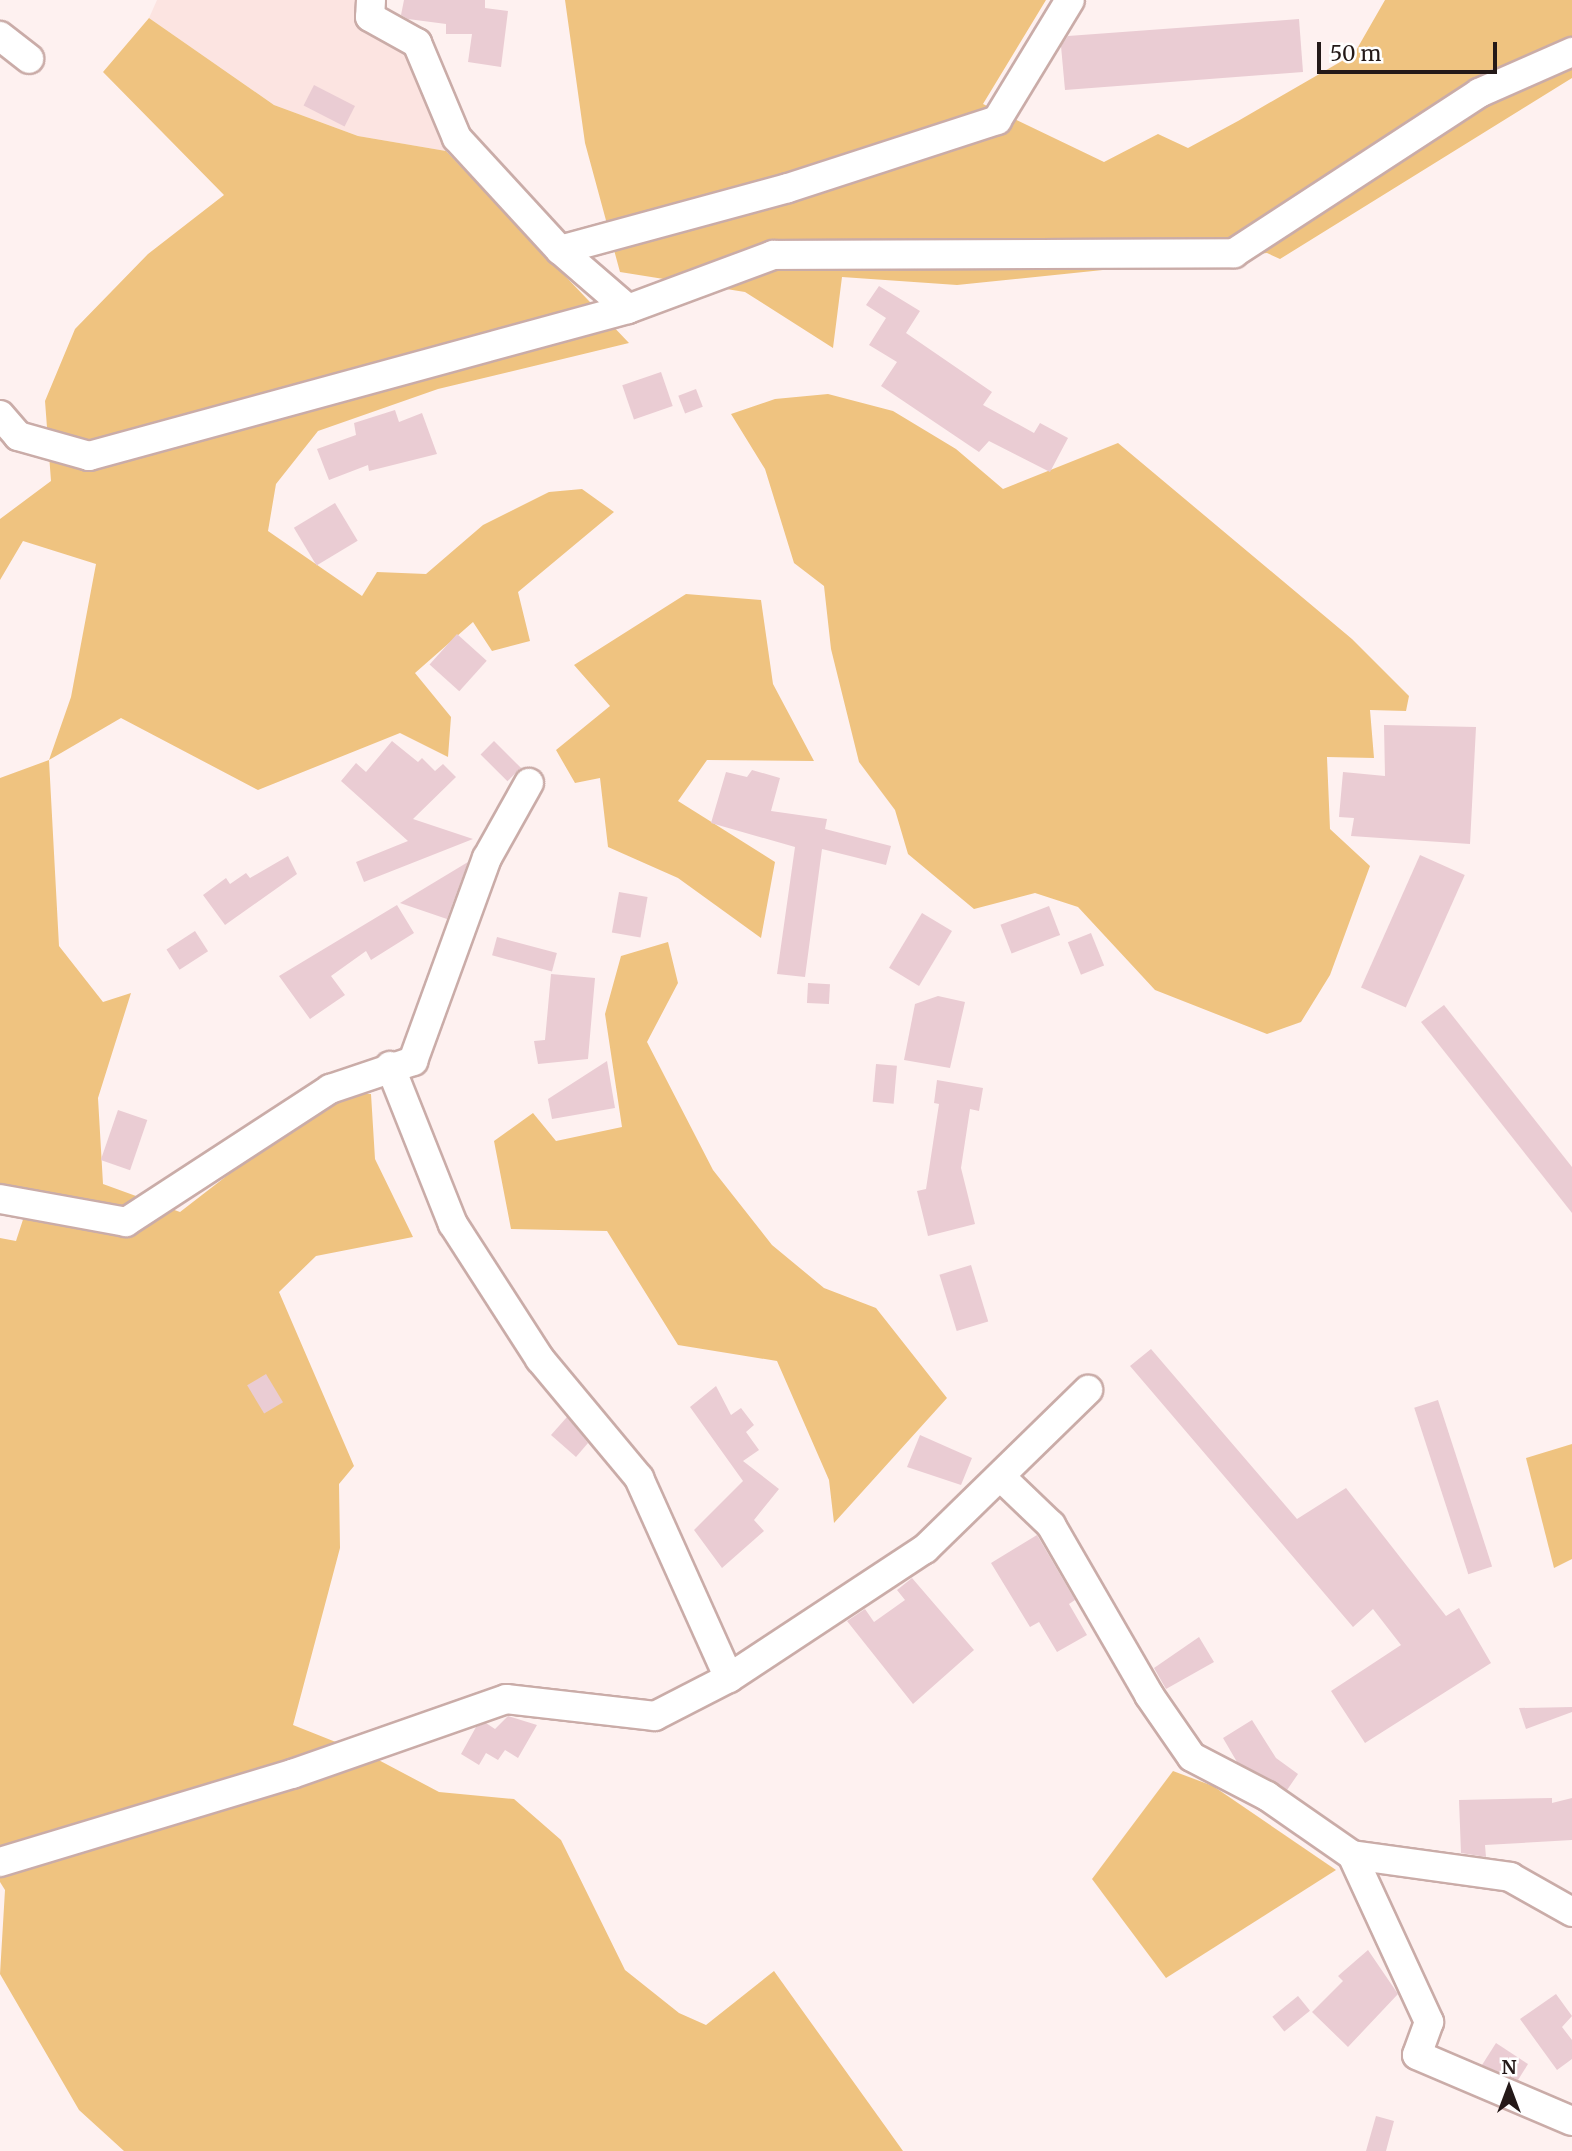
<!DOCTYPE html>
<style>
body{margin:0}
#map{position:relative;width:1572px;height:2151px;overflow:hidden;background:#fef1f0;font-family:Merriweather,serif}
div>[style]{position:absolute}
.built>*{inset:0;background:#fce4e1}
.green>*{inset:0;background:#efc380}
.building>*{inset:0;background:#eaccd3;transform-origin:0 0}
.roads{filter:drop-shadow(2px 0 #caaca8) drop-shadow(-2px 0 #caaca8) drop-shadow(0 2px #caaca8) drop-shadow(0 -2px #caaca8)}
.minor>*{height:28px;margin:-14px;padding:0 14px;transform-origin:14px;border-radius:14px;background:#fff}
span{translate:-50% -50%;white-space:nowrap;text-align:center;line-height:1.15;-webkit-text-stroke:5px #fff;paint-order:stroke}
.north{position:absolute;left:1474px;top:2053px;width:70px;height:70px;-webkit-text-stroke:5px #fff;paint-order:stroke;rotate:0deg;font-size:19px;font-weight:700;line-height:28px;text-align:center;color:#241918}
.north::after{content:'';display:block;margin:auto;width:24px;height:32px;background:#241918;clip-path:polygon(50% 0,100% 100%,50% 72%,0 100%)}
.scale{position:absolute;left:1317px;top:42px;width:180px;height:32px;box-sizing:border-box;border:4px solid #241918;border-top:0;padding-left:9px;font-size:21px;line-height:24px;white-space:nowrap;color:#241918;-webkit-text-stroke:5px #fff;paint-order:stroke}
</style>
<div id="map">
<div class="built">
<div style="clip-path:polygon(157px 0,367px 0,416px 51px,446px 151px,358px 136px,274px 105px,149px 18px)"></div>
</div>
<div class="green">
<div style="clip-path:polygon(565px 0,1046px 0,983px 104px,1104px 162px,1158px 134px,1188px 148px,1238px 121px,1354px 54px,1385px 0,1572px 0,1572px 78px,1280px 259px,1267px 253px,957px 285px,842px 277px,833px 348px,745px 292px,620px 272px,585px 143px)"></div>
<div style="clip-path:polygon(149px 18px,274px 105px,358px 136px,446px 151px,629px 343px,438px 389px,318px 431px,276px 484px,268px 531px,362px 596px,377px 572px,426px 574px,483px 525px,549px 492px,582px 489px,614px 512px,518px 592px,530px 641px,492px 651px,473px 622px,415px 673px,451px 717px,448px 757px,400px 733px,258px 790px,121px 718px,49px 760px,59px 946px,103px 1002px,131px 993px,98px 1098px,103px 1184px,180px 1212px,255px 1154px,350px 1093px,371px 1094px,375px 1159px,413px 1237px,316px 1256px,279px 1292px,354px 1466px,339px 1484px,340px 1548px,293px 1725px,371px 1756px,439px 1792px,514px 1799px,561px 1840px,625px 1970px,679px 2013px,706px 2025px,774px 1971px,903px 2151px,124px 2151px,79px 2110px,0 1974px,5px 1890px,0 1882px,0 1238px,16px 1241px,31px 1195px,0 1189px,0 778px,49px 760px,71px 697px,96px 564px,23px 541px,0 580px,0 519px,51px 481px,45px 401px,75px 329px,148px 254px,224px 195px,103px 72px)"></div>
<div style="clip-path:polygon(828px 394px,893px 411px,956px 449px,1003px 489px,1118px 443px,1352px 639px,1409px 696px,1406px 711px,1370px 710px,1374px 758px,1327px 757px,1330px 829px,1370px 866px,1330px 975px,1301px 1022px,1267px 1034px,1155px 990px,1078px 907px,1035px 893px,974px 909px,908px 854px,895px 810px,859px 762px,831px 649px,824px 586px,794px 563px,765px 469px,731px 414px,775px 399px)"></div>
<div style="clip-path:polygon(686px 594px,761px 600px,773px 684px,814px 761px,707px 760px,678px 801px,775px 862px,761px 938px,678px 878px,608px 847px,600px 778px,575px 783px,556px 750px,610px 706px,574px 665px)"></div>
<div style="clip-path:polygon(668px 942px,678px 983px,647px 1042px,713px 1170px,772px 1245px,824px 1288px,876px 1308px,947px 1398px,834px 1523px,829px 1480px,777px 1361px,678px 1345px,607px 1231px,511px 1229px,494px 1141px,533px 1113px,556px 1141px,622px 1127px,605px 1014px,621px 956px)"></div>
<div style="clip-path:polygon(1572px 1444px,1572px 1559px,1554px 1568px,1526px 1458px)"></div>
<div style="clip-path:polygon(1173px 1771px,1213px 1786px,1336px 1870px,1166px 1978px,1092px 1879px)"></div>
</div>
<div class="building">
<div style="clip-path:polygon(404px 0,485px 0,485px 8px,508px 11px,501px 67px,468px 62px,472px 34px,446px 34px,446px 24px,408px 19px,401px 15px)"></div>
<div style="clip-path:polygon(1299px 19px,1303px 72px,1065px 90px,1061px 46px,1068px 36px)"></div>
<div style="left:314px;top:85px;width:46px;height:23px;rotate:27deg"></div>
<div style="clip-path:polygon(879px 286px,920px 311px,906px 333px,992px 392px,983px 405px,1034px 433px,1040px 423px,1068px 438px,1050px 472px,989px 441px,979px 452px,881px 386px,897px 362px,869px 345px,886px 318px,866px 305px)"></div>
<div style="left:661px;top:372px;width:36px;height:41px;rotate:71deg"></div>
<div style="left:696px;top:389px;width:19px;height:19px;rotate:69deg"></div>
<div style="clip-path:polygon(395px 410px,399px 422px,422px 413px,437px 454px,369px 471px,368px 465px,329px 480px,317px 449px,356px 435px,354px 423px)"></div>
<div style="left:335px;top:503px;width:44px;height:48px;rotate:59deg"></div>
<div style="left:457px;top:634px;width:40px;height:41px;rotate:42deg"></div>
<div style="clip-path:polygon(1384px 725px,1476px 727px,1470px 844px,1351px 836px,1354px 818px,1339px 817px,1343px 772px,1385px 776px)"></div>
<div style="clip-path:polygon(392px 741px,418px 762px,422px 758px,435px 771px,443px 764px,456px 777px,413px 819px,473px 839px,364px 882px,356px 862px,408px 841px,341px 781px,356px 763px,366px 772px)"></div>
<div style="left:494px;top:741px;width:38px;height:19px;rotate:45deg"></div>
<div style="clip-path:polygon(752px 770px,780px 778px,771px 811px,827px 819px,825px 829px,891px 846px,886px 865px,822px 849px,805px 977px,777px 974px,795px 847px,711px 823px,726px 772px,747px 777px)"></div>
<div style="left:1420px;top:855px;width:49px;height:145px;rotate:24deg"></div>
<div style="clip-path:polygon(288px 856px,297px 874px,225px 925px,203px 895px,226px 878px,230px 884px,246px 873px,250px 878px)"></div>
<div style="clip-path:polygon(468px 862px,447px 919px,400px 903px)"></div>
<div style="left:619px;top:892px;width:29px;height:41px;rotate:10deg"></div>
<div style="clip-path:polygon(397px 905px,414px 933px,371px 960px,366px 951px,331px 976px,345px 995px,310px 1019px,279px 976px)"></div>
<div style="left:1049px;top:906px;width:31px;height:52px;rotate:69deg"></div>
<div style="left:922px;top:913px;width:35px;height:64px;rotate:31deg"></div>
<div style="left:195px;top:931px;width:24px;height:34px;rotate:57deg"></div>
<div style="left:1091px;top:933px;width:35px;height:25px;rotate:68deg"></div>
<div style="left:497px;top:937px;width:62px;height:19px;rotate:15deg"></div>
<div style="clip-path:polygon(551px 974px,595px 978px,588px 1059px,538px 1064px,534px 1041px,545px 1040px)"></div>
<div style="left:808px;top:983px;width:22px;height:20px;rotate:3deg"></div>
<div style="clip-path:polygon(938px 996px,965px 1002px,950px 1068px,904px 1060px,915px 1004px)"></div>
<div style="clip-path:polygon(1444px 1005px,1572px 1167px,1572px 1213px,1421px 1022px)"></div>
<div style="clip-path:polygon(607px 1061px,615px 1108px,552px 1119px,548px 1099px)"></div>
<div style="left:876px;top:1064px;width:21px;height:38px;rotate:5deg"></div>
<div style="clip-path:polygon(937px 1080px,983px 1088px,979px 1111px,970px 1109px,961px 1168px,975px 1224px,928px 1236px,917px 1191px,926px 1189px,939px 1104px,934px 1103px)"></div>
<div style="left:118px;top:1110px;width:31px;height:53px;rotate:19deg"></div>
<div style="left:971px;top:1265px;width:59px;height:33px;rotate:73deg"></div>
<div style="clip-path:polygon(1151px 1349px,1297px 1519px,1346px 1488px,1446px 1616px,1459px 1608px,1491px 1663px,1365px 1743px,1331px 1691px,1401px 1645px,1373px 1609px,1353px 1627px,1130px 1366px)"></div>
<div style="left:266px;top:1374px;width:33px;height:22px;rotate:59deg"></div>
<div style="clip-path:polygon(716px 1386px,731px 1415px,741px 1408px,754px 1425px,746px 1432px,759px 1450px,743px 1461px,779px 1489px,754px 1520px,764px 1531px,722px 1568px,694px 1530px,743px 1481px,690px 1407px)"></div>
<div style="left:1438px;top:1400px;width:175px;height:25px;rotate:72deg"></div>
<div style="clip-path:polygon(567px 1417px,588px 1443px,576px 1457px,551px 1435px)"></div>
<div style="clip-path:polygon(920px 1435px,972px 1458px,961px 1485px,907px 1467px)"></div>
<div style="clip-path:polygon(1037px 1535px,1075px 1600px,1069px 1604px,1087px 1635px,1057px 1652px,1039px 1622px,1030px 1627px,991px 1563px)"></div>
<div style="clip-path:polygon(912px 1578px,974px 1650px,913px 1704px,847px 1621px,865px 1609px,874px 1622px,905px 1600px,897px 1590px)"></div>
<div style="clip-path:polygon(1199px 1637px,1214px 1662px,1166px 1689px,1154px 1668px)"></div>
<div style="clip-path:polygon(1572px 1707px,1572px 1712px,1526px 1729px,1519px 1708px)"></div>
<div style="clip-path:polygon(508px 1716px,537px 1725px,518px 1758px,505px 1750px,498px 1760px,486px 1753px,479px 1765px,461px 1754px,476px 1727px,486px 1723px,495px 1729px)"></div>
<div style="clip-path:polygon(1252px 1720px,1276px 1758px,1298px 1774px,1287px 1790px,1237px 1762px,1223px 1738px)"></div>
<div style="clip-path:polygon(1552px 1798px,1552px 1803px,1572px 1798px,1572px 1840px,1485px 1845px,1486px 1857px,1461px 1853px,1459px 1800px)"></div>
<div style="clip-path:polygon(1368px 1950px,1398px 1994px,1348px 2047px,1312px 2012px,1343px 1981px,1338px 1976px)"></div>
<div style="clip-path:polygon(1556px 1994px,1572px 2016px,1562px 2027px,1572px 2040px,1572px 2059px,1557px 2070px,1520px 2019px)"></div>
<div style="left:1298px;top:1996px;width:19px;height:33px;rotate:51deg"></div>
<div style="clip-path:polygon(1496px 2043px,1528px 2064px,1518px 2080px,1482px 2065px)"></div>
<div style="clip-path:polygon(1376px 2116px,1394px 2121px,1386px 2151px,1366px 2151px)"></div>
</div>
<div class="roads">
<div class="minor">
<div style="left:371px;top:0;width:17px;rotate:93deg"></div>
<div style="left:370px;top:17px;width:54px;rotate:29deg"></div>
<div style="left:417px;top:43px;width:103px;rotate:67.2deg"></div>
<div style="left:457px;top:138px;width:152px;rotate:47.4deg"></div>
<div style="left:560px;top:250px;width:90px;rotate:40.9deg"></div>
<div style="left:0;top:36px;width:37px;rotate:38deg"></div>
<div style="left:560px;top:250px;width:236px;rotate:-15.2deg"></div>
<div style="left:788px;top:188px;width:220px;rotate:-18deg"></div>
<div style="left:997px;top:120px;width:140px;rotate:-58.7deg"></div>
<div style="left:0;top:415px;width:28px;rotate:49deg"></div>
<div style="left:18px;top:436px;width:74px;rotate:15.7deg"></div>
<div style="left:89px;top:456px;width:559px;rotate:-15.26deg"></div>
<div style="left:628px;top:309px;width:155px;rotate:-20.4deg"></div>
<div style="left:773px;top:255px;width:461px;rotate:-0.2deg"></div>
<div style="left:1234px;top:253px;width:293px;rotate:-33.1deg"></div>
<div style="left:1479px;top:93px;width:102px;rotate:-23.8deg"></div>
<div style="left:390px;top:1066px;width:170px;rotate:68.3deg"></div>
<div style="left:453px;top:1224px;width:161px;rotate:57.2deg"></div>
<div style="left:540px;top:1359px;width:155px;rotate:50.2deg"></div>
<div style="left:639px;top:1478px;width:219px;rotate:65.8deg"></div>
<div style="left:0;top:1199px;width:128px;rotate:10.3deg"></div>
<div style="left:126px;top:1222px;width:244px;rotate:-33.1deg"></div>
<div style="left:330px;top:1089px;width:88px;rotate:-18.6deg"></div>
<div style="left:413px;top:1061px;width:216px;rotate:-70deg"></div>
<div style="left:487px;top:858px;width:86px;rotate:-60.8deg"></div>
<div style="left:1002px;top:1478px;width:68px;rotate:43.8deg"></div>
<div style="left:1051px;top:1525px;width:196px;rotate:60deg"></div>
<div style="left:1149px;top:1695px;width:75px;rotate:55.3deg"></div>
<div style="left:1192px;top:1757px;width:85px;rotate:27.5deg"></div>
<div style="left:1267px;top:1796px;width:103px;rotate:34.8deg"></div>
<div style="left:1352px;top:1855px;width:160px;rotate:7.9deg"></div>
<div style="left:1510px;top:1877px;width:71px;rotate:29.4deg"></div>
<div style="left:1352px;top:1855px;width:184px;rotate:65.2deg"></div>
<div style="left:1429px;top:2022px;width:35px;rotate:110deg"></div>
<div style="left:1417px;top:2055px;width:168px;rotate:23.1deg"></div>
<div style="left:0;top:1862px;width:305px;rotate:-16.8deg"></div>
<div style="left:292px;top:1774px;width:227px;rotate:-19.3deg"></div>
<div style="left:506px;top:1699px;width:150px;rotate:6.5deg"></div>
<div style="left:655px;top:1716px;width:83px;rotate:-27.2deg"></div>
<div style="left:729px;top:1678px;width:235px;rotate:-33.4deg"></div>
<div style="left:925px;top:1549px;width:228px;rotate:-44.3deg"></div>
</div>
</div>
<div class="north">N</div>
<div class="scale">50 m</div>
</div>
